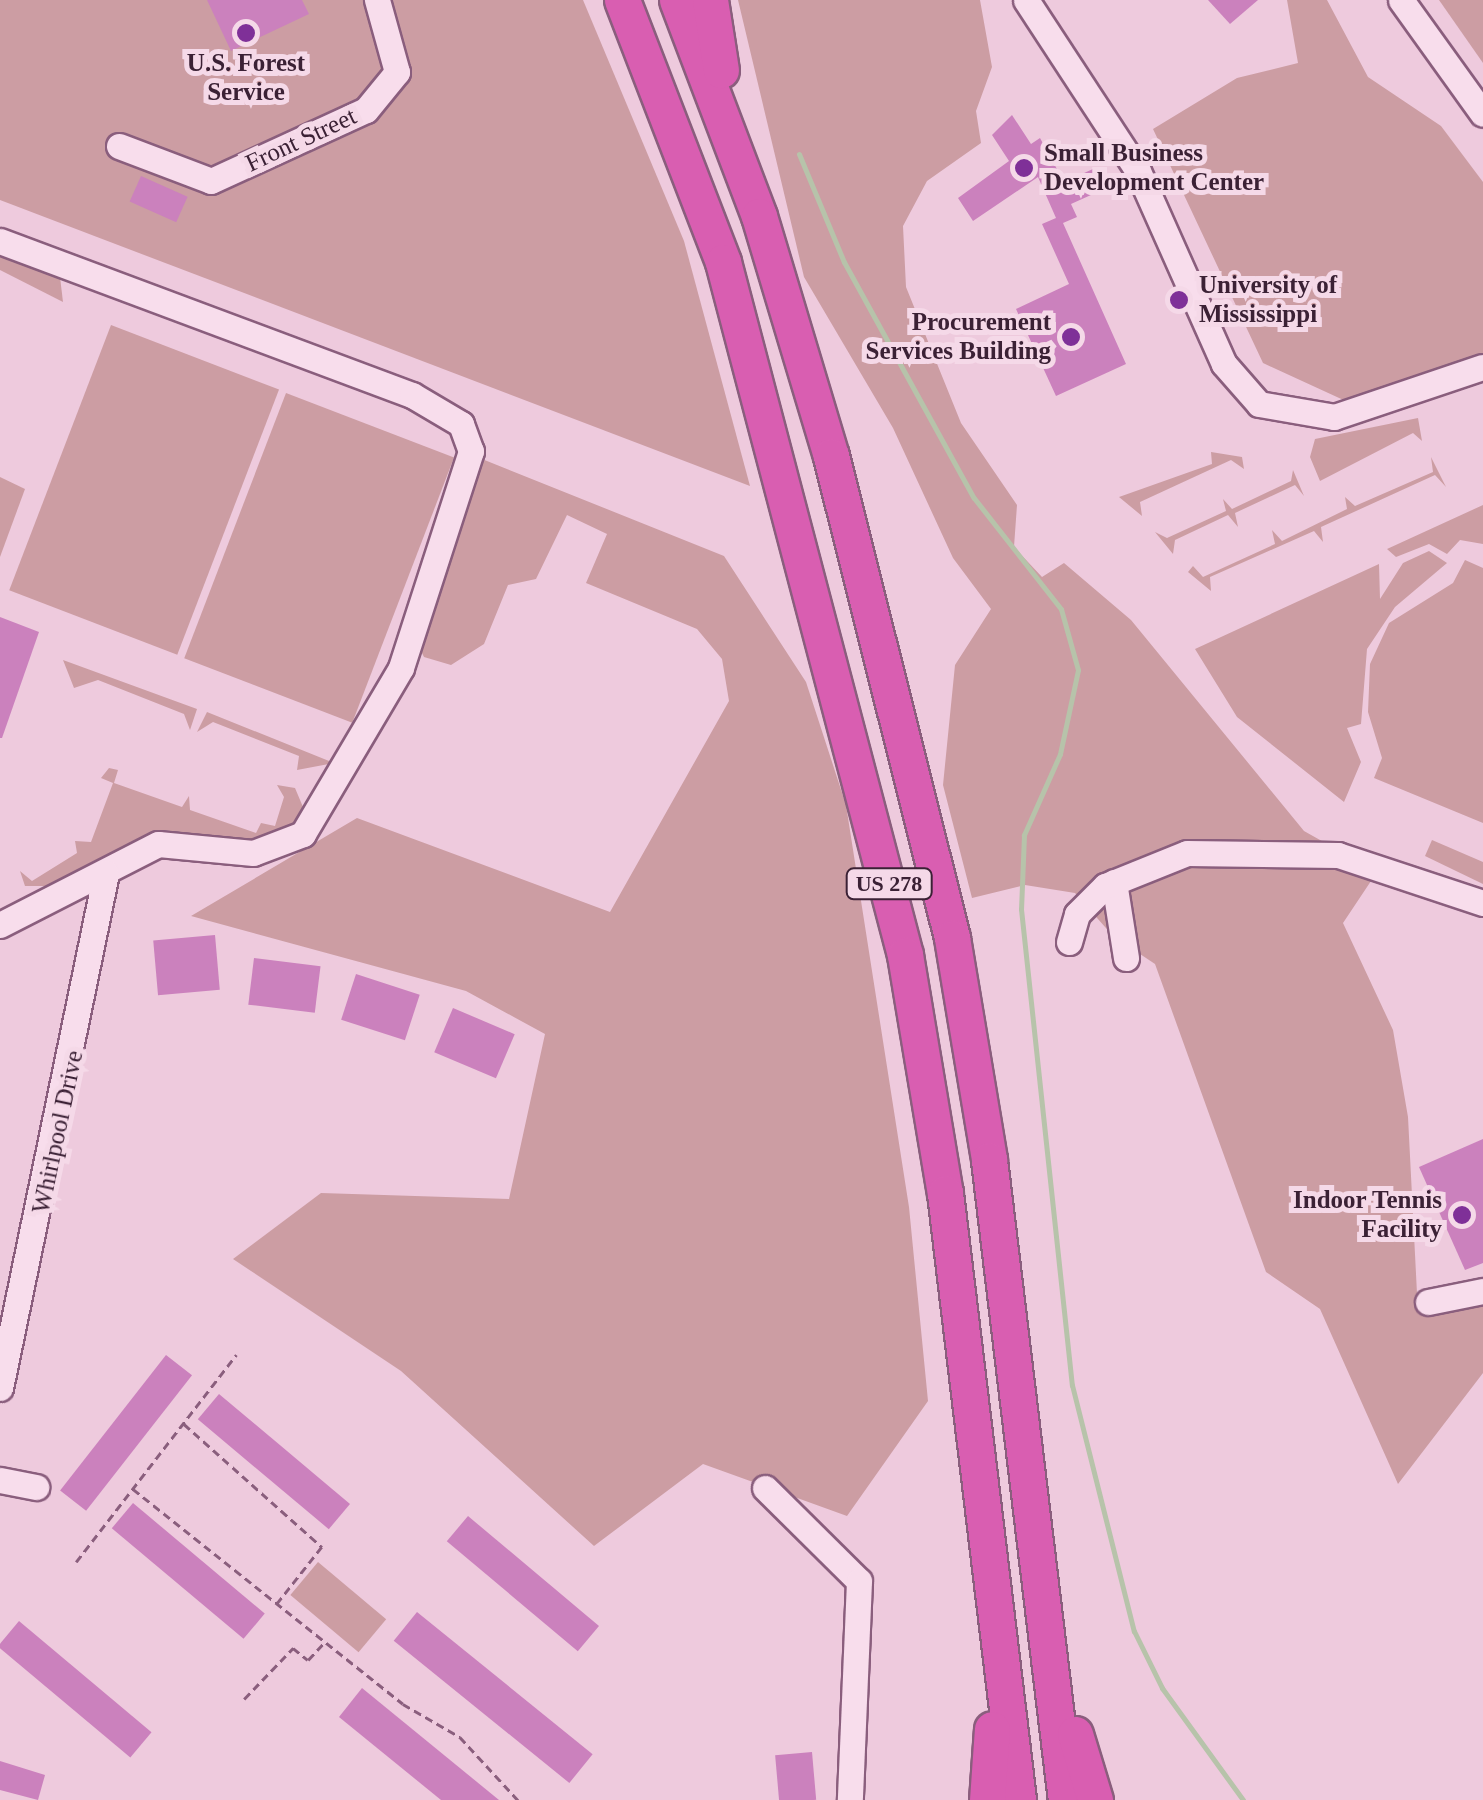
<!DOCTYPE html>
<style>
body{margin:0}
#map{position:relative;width:1483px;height:1800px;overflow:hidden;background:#eecadd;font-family:Georgia,serif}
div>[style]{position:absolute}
.green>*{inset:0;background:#cc9da3;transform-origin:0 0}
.stream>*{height:5px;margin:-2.5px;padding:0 2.5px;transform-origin:2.5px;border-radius:2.5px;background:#b7c3aa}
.building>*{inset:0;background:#cb81bd;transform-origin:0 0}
.path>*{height:2.5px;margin-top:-1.25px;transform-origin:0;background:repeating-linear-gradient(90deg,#8a5e7d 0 8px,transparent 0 13px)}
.roads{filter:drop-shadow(2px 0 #8a5e7d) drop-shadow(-2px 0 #8a5e7d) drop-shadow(0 2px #8a5e7d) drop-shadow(0 -2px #8a5e7d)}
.minor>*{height:25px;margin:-12.5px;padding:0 12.5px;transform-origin:12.5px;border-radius:12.5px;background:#f8ddec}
.highway>*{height:35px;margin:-17.5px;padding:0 17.5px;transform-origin:17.5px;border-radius:17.5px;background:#d95eb1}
.dots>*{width:28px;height:28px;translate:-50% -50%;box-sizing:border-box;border:5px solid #f5d9e8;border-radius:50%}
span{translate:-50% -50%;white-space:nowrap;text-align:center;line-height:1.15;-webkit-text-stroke:10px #f5d9e8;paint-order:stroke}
.shield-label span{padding:2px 8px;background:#f5d9e8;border:2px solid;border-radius:8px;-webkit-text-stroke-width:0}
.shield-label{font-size:22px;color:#3b2135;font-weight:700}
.poi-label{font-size:25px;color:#3b2135;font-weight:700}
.left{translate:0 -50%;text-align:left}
.right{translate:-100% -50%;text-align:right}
.street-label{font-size:25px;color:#3b2135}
</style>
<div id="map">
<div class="green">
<div style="clip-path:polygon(0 0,583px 0,684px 241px,750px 486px,0 200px)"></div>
<div style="clip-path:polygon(738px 0,980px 0,992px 67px,976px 111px,981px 143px,927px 181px,903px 226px,906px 287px,961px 423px,1017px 505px,1014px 547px,1042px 577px,1064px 563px,1131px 620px,1304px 831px,1377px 872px,1343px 923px,1393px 1030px,1408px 1117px,1418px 1313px,1483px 1304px,1483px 1373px,1398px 1484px,1320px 1309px,1266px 1272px,1155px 964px,1113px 936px,1075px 893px,1025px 885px,972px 898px,943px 785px,955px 665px,991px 609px,953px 558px,893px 428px,804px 277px)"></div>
<div style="clip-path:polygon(1287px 0,1327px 0,1368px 77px,1441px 126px,1483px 182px,1483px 355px,1350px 403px,1263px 363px,1153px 129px,1237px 78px,1298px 63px)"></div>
<div style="clip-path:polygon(1439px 0,1483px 0,1483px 63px)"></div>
<div style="clip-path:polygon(0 253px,60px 277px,63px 302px,0 270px)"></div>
<div style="left:111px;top:325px;width:180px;height:284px;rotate:21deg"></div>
<div style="left:286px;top:393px;width:180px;height:284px;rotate:21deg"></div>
<div style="clip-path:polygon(1418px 418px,1422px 441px,1413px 433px,1320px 481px,1310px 457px,1315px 439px)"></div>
<div style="clip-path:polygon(1211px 452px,1242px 457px,1244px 469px,1231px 460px,1140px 502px,1142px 516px,1119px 497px,1212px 464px)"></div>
<div style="clip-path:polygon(1431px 457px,1446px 487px,1435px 475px,1321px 527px,1323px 542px,1314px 531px,1210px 577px,1211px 591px,1188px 572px,1193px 566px,1203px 577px,1275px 544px,1272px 530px,1282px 541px,1347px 509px,1345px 497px,1355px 506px,1433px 472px)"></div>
<div style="clip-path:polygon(482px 459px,724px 556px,806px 682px,846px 805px,909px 1207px,928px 1401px,847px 1516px,703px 1464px,594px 1546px,401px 1371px,233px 1259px,321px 1193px,509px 1199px,545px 1034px,466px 991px,191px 916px,357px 818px,610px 912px,729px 701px,722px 659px,697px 629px,586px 583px,607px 534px,567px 515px,536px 579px,508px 585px,484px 644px,451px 665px,424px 657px,417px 643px)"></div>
<div style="clip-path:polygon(1293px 470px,1304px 496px,1295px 485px,1235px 513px,1238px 527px,1228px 515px,1175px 540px,1173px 554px,1155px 532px,1167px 538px,1226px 511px,1223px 499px,1232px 509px,1291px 481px)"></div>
<div style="clip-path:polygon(0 477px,25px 489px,0 557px)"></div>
<div style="clip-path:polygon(1483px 505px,1483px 544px,1460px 540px,1447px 554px,1429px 544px,1396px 557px,1387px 549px)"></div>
<div style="clip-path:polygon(1429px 551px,1447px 563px,1395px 607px,1367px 649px,1361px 724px,1347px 728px,1361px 762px,1344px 802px,1237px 717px,1195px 649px,1379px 564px,1380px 599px,1403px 563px)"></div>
<div style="clip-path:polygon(1465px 560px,1483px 568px,1483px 823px,1374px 778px,1382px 758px,1368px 712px,1370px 664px,1389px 623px,1453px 583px)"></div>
<div style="clip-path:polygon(63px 660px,197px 709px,190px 730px,184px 714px,98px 680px,74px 688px)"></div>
<div style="clip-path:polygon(207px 712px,334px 763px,297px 770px,299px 756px,213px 722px,197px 732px)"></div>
<div style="clip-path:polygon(109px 768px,118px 770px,114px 783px,182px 807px,189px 796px,190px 810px,256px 833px,261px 823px,275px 826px,284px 797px,277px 785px,295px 788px,303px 807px,291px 829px,244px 847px,165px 830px,49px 886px,25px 886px,20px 871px,32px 881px,77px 853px,75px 841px,91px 842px,113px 783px,101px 778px)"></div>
<div style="clip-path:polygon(1432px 840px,1483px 862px,1483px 884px,1425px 856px)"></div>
<div style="left:318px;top:1562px;width:89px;height:43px;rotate:40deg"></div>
</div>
<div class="stream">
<div style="left:799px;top:154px;width:117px;rotate:67.4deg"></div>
<div style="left:844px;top:262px;width:269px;rotate:61.2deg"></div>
<div style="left:974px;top:498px;width:141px;rotate:51.9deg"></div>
<div style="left:1061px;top:609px;width:63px;rotate:74.4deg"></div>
<div style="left:1078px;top:670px;width:86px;rotate:102.1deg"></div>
<div style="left:1060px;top:754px;width:89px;rotate:114deg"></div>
<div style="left:1024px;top:835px;width:74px;rotate:92.3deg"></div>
<div style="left:1021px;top:909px;width:479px;rotate:83.9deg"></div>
<div style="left:1072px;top:1385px;width:254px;rotate:75.9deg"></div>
<div style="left:1134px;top:1631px;width:64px;rotate:63.8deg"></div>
<div style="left:1162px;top:1688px;width:138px;rotate:54.1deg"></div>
</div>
<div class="building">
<div style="clip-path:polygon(207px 0,302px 0,309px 14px,231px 51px)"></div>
<div style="clip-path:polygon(1208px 0,1258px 0,1230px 24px)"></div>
<div style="clip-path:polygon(1012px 115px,1031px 144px,1040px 138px,1064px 182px,1093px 169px,1102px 190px,1071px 204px,1077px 217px,1063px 223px,1126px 364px,1056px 396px,1016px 309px,1069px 284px,1042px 224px,1056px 218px,1038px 177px,973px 221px,958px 198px,1009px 161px,992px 135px)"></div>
<div style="left:141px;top:176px;width:51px;height:28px;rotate:24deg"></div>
<div style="clip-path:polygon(0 617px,39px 632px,2px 738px,0 738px)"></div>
<div style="left:215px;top:935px;width:55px;height:62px;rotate:85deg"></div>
<div style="left:254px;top:958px;width:67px;height:47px;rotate:7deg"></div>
<div style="left:356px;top:974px;width:67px;height:48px;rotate:18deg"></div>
<div style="left:453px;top:1008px;width:67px;height:48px;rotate:23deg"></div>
<div style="clip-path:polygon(1483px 1139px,1483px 1263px,1465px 1270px,1419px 1167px)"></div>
<div style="left:166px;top:1355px;width:33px;height:172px;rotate:38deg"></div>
<div style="left:219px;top:1394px;width:171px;height:33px;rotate:40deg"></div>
<div style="left:133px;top:1503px;width:172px;height:33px;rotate:40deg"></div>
<div style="left:468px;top:1516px;width:171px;height:33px;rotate:40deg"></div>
<div style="left:417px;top:1612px;width:226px;height:37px;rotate:39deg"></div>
<div style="left:19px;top:1621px;width:173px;height:33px;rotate:40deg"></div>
<div style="clip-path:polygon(362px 1688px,499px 1800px,441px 1800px,339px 1717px)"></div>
<div style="left:812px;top:1752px;width:48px;height:37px;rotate:85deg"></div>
<div style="clip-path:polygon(0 1761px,45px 1775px,38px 1800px,0 1790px)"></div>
</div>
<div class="path">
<div style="left:184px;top:1424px;width:185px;rotate:41.7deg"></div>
<div style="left:322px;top:1547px;width:73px;rotate:128.3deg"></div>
<div style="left:133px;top:1489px;width:345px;rotate:38.5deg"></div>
<div style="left:403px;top:1704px;width:66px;rotate:30.1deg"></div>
<div style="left:460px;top:1737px;width:86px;rotate:47.4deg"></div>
<div style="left:76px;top:1562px;width:262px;rotate:-52.3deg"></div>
<div style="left:244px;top:1699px;width:71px;rotate:-46.1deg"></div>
<div style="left:293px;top:1648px;width:19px;rotate:39deg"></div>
<div style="left:308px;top:1660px;width:22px;rotate:-47deg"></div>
</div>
<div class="roads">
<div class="minor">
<div style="left:1026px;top:0;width:204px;rotate:56.8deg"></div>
<div style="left:1138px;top:171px;width:211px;rotate:66deg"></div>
<div style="left:1224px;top:364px;width:53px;rotate:48.8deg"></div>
<div style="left:1259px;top:404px;width:76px;rotate:9.8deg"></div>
<div style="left:1334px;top:417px;width:157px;rotate:-18.6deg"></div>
<div style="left:1401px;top:0;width:140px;rotate:54.3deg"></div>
<div style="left:119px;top:146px;width:98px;rotate:20.8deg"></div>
<div style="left:211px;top:181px;width:170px;rotate:-24.6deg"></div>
<div style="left:366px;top:110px;width:49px;rotate:-50.8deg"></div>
<div style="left:397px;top:72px;width:75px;rotate:-105.5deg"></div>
<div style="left:0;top:241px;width:440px;rotate:20.5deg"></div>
<div style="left:412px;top:395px;width:57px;rotate:30.6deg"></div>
<div style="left:461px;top:424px;width:29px;rotate:70deg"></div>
<div style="left:471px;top:451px;width:228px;rotate:107.9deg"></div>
<div style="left:401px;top:668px;width:193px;rotate:120.6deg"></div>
<div style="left:303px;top:834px;width:53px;rotate:159.2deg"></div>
<div style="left:253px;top:853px;width:95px;rotate:-174.6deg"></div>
<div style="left:158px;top:844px;width:178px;rotate:152.9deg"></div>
<div style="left:1114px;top:882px;width:77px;rotate:81deg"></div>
<div style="left:1069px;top:942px;width:29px;rotate:-74deg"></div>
<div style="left:1077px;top:914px;width:40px;rotate:-45deg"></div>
<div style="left:1105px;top:886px;width:88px;rotate:-21.9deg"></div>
<div style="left:1187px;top:853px;width:151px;rotate:0.8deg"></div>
<div style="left:1338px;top:855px;width:153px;rotate:18.3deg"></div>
<div style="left:1428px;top:1302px;width:56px;rotate:-11.3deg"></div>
<div style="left:0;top:1388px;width:526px;rotate:-78.37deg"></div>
<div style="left:0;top:1480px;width:37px;rotate:11deg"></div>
<div style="left:765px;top:1488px;width:132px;rotate:44.7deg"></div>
<div style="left:859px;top:1581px;width:219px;rotate:92.4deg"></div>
</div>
<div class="highway">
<div style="left:622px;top:0;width:281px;rotate:68.9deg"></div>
<div style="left:723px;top:262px;width:717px;rotate:75.28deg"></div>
<div style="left:905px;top:955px;width:241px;rotate:80.5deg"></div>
<div style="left:945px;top:1193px;width:611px;rotate:83.14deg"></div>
<div style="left:677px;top:0;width:231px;rotate:69.2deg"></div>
<div style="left:759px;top:216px;width:251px;rotate:73.3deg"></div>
<div style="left:831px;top:456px;width:497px;rotate:75.9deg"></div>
<div style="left:952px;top:938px;width:225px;rotate:80.5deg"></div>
<div style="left:989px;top:1160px;width:645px;rotate:83.14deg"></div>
<div style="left:710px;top:0;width:71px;rotate:81.1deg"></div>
<div style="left:1075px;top:1734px;width:69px;rotate:73.1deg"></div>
<div style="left:987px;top:1800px;width:71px;rotate:-86deg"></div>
</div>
</div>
<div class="dots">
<div style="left:246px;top:33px;background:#7f3098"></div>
<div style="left:1024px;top:168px;background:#7f3098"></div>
<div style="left:1179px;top:300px;background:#7f3098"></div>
<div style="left:1071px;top:337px;background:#7f3098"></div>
<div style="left:1462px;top:1215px;background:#7f3098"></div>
</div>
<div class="shield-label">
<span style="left:889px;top:884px">US 278</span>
</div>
<div class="poi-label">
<span style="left:246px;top:78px">U.S. Forest<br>Service</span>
<span class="left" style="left:1044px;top:168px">Small Business<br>Development Center</span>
<span class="left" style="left:1199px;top:300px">University of<br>Mississippi</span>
<span class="right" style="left:1051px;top:337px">Procurement<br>Services Building</span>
<span class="right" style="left:1442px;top:1215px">Indoor Tennis<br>Facility</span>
</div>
<div class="street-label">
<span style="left:301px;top:140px;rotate:-25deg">Front Street</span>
<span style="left:58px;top:1132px;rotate:-78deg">Whirlpool Drive</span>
</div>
</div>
